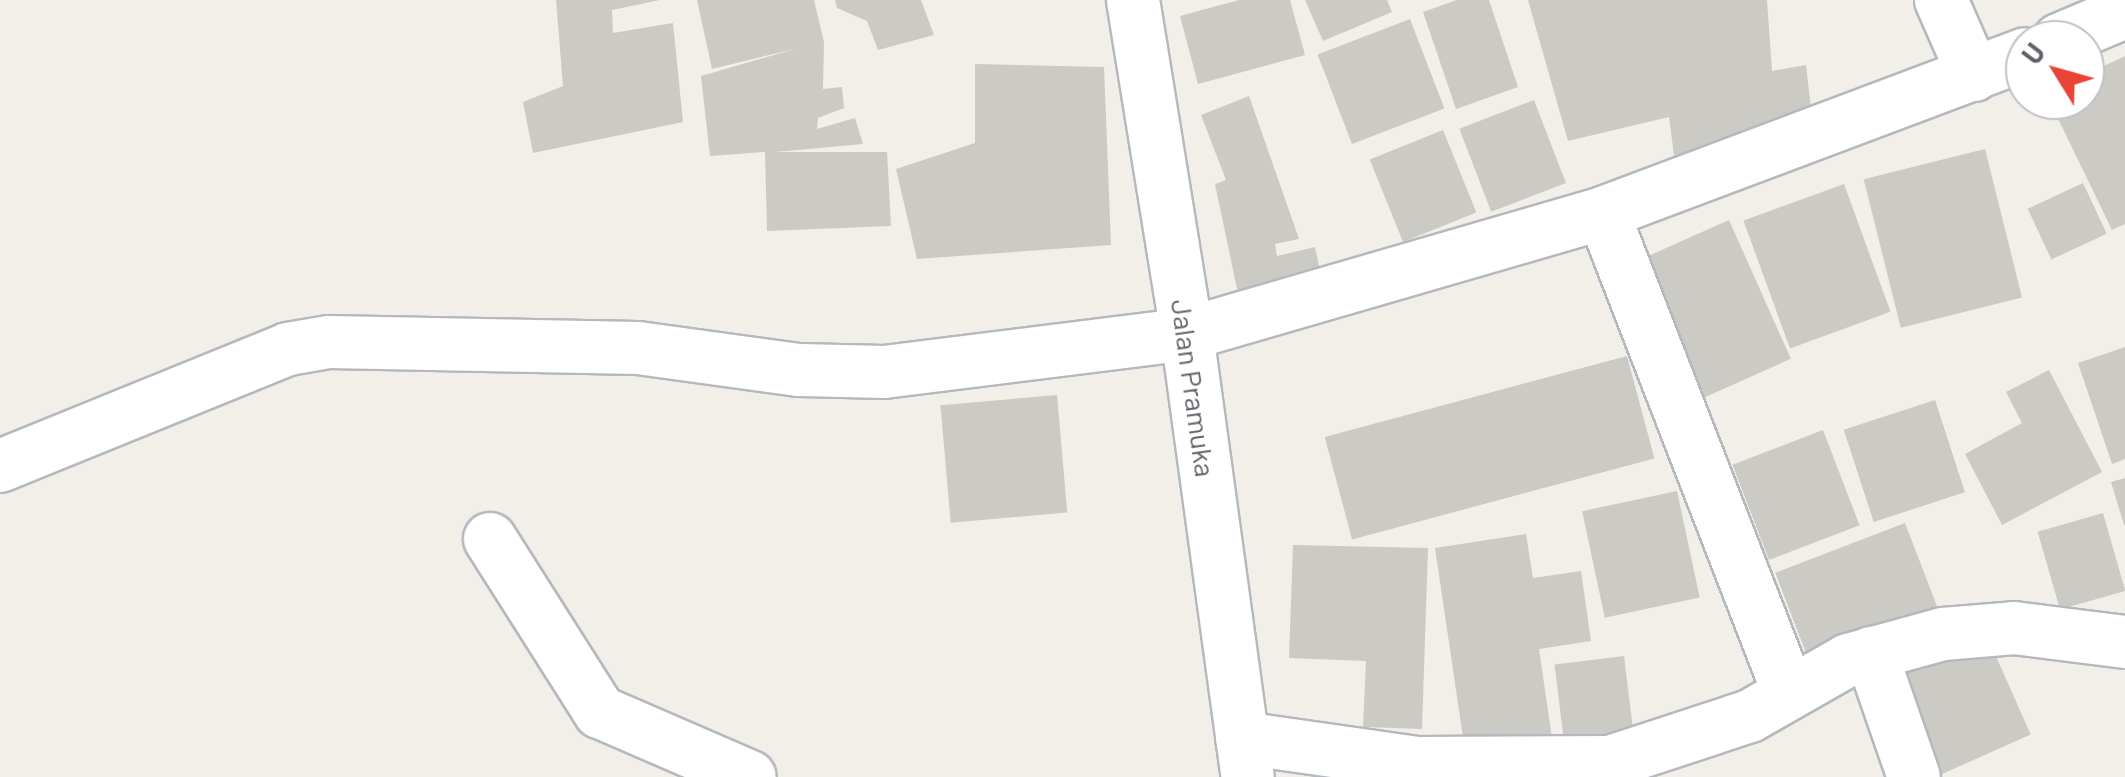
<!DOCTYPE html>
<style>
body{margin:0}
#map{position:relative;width:2125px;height:777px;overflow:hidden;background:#f1efe8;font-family:Barlow,sans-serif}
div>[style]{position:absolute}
.building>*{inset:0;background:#cccac5;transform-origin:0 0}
.roads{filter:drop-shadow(2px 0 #b5b8bc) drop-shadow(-2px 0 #b5b8bc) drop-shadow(0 2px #b5b8bc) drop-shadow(0 -2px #b5b8bc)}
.minor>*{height:52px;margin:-26px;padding:0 26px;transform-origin:26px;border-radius:26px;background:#fff}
span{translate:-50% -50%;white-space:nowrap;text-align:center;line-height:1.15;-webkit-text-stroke:9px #fff;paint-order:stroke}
.street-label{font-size:28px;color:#5f6368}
.north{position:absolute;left:2005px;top:20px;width:100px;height:100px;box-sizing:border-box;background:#fff;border:2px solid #bfc1c3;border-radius:50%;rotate:307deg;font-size:28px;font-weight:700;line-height:40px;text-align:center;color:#5f6368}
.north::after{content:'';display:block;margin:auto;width:35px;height:45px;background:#ea4335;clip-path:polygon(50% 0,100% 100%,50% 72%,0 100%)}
</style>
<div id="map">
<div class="building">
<div style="clip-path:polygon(556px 0,660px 0,612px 10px,613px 33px,673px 23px,683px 122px,533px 153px,523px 102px,563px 86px)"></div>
<div style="clip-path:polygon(697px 0,814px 0,824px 42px,823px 89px,842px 87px,844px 108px,818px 118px,817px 129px,855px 118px,863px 144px,775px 152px,887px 152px,891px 226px,767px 231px,765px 152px,710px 156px,701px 76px,798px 48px,712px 69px)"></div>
<div style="clip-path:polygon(835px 0,921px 0,934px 35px,878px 50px,867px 21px,837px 8px)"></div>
<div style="clip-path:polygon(1239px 0,1290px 0,1305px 55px,1198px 84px,1180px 16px)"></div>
<div style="clip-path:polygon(1305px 0,1387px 0,1392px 12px,1323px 41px)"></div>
<div style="clip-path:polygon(1457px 0,1489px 0,1518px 87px,1456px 109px,1423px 12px)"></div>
<div style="clip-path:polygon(1528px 0,1767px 0,1772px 71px,1806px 65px,1813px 126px,1674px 155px,1669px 117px,1568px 141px)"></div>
<div style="left:1410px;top:19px;width:96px;height:99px;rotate:69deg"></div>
<div style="clip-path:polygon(2125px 56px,2125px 224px,2112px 230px,2049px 100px,2085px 100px,2085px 75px)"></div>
<div style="clip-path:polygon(975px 64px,1104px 67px,1111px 245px,917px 259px,896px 169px,975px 143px)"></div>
<div style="clip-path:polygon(1249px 96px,1299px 239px,1275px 244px,1277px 256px,1315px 247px,1324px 289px,1241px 308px,1215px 184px,1226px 180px,1201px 115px)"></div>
<div style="left:1534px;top:100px;width:89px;height:80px;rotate:69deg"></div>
<div style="left:1443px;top:130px;width:89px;height:79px;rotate:68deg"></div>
<div style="left:1985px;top:149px;width:153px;height:125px;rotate:76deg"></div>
<div style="left:2083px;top:183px;width:56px;height:61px;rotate:65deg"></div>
<div style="left:1844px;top:184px;width:136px;height:107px;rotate:70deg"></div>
<div style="left:1729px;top:220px;width:152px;height:106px;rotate:66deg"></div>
<div style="clip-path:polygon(2125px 347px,2125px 459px,2112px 464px,2078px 363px)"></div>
<div style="left:1627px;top:356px;width:106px;height:313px;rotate:75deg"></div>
<div style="clip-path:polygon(2049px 370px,2102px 472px,2002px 525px,1965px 454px,2022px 423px,2006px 392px)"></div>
<div style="left:1057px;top:395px;width:118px;height:117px;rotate:85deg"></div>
<div style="left:1935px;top:400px;width:97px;height:96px;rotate:72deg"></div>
<div style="left:1823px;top:430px;width:102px;height:97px;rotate:69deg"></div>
<div style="clip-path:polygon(2125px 478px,2125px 525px,2124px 525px,2111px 482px)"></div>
<div style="left:1677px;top:491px;width:109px;height:97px;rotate:78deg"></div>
<div style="left:2103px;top:513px;width:81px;height:68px;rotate:74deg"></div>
<div style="left:1905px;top:523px;width:96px;height:139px;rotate:69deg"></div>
<div style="clip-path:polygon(1526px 534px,1533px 578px,1581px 571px,1591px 641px,1539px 649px,1552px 738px,1465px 751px,1435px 548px)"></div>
<div style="clip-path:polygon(1293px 545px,1428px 548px,1422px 729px,1363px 727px,1366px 661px,1289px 658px)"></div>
<div style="left:1986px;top:634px;width:110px;height:105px;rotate:66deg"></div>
<div style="left:1624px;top:656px;width:79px;height:70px;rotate:83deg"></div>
</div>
<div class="roads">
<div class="minor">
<div style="left:1133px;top:0;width:338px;rotate:80.8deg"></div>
<div style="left:1187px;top:334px;width:447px;rotate:82.2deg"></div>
<div style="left:1941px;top:0;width:82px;rotate:66.3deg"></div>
<div style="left:2059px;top:40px;width:72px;rotate:-23deg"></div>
<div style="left:1603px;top:213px;width:515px;rotate:68.82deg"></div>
<div style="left:0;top:466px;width:311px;rotate:-22.1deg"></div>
<div style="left:288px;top:349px;width:42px;rotate:-9.7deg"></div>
<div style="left:329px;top:342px;width:309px;rotate:1.1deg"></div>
<div style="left:638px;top:348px;width:162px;rotate:7.8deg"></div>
<div style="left:798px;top:370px;width:86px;rotate:1.3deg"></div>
<div style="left:884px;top:372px;width:305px;rotate:-7.1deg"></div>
<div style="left:1187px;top:334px;width:433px;rotate:-16.2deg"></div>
<div style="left:1603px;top:213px;width:451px;rotate:-20.6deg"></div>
<div style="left:490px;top:539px;width:205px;rotate:57.6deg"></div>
<div style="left:600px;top:712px;width:163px;rotate:23.4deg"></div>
<div style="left:1871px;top:653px;width:131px;rotate:70.9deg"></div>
<div style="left:1242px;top:738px;width:177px;rotate:8.1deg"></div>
<div style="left:1417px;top:763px;width:193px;rotate:-0.3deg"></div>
<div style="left:1610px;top:762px;width:147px;rotate:-18.2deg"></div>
<div style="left:1750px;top:716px;width:113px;rotate:-29.7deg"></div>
<div style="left:1848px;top:660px;width:98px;rotate:-15.3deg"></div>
<div style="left:1943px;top:634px;width:71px;rotate:-4.8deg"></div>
<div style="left:2014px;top:628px;width:112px;rotate:7.2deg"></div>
</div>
</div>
<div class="street-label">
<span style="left:1194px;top:388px;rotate:82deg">Jalan Pramuka</span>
</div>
<div class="north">U</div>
</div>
